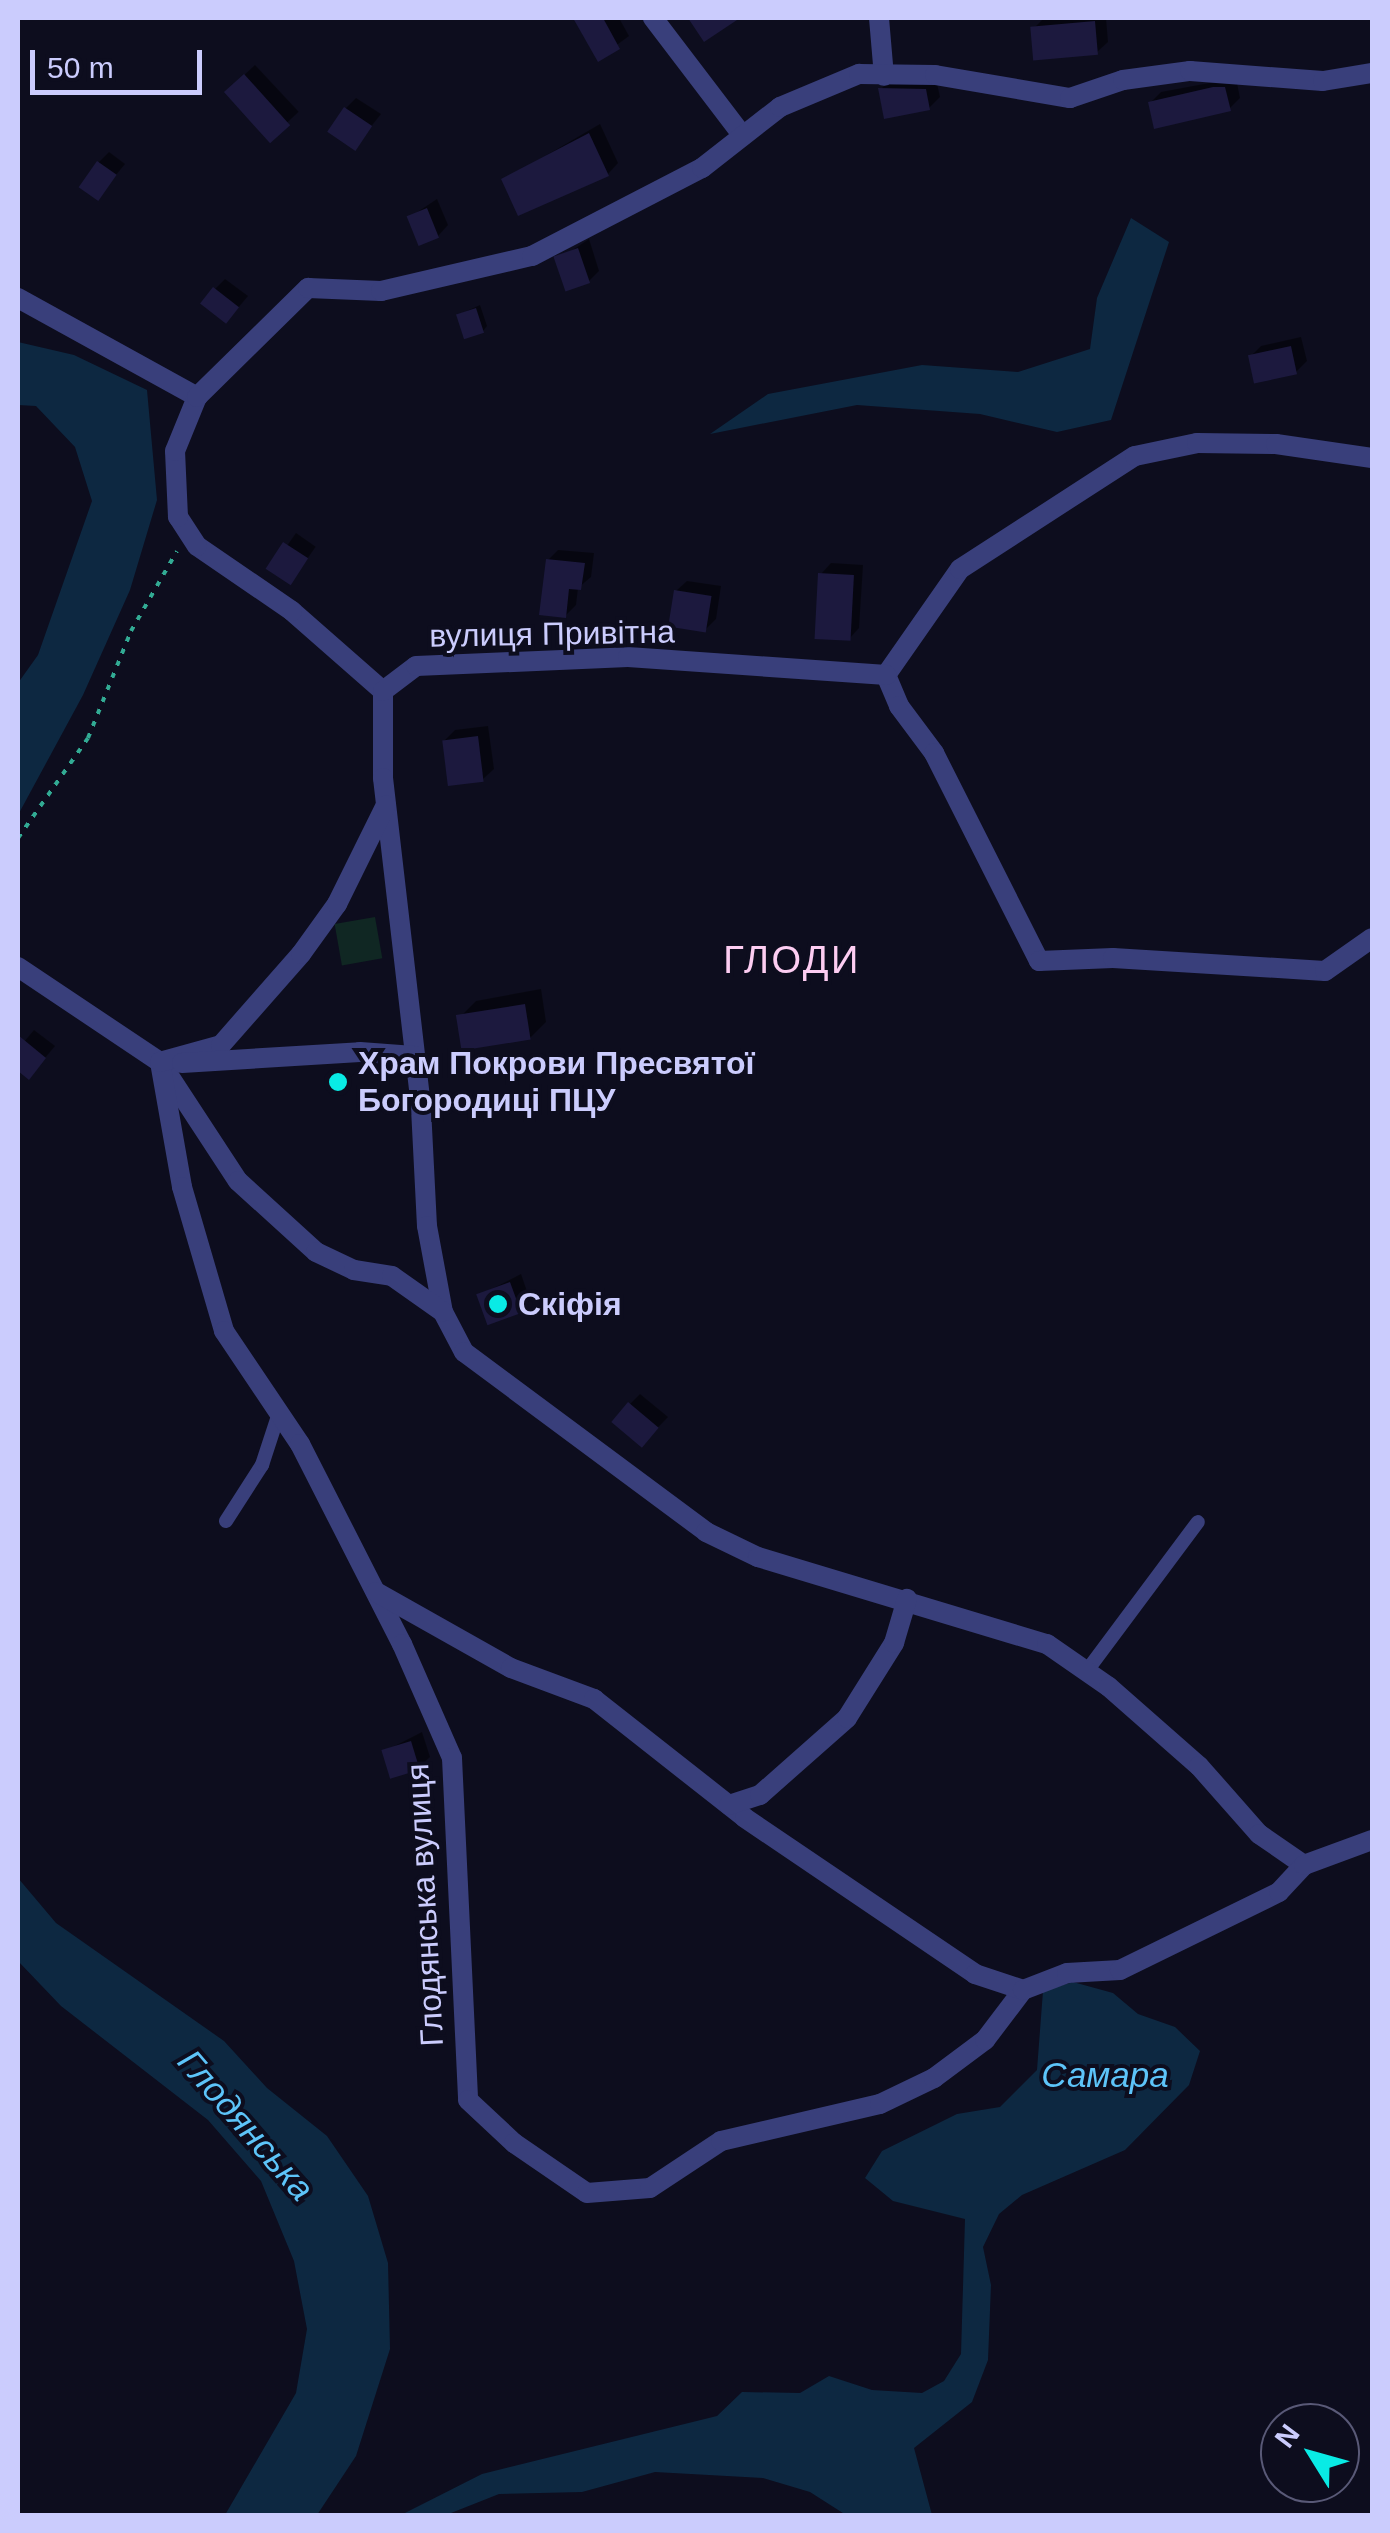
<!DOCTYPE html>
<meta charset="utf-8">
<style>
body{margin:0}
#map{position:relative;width:1390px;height:2533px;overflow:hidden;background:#0d0d1e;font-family:Arial,sans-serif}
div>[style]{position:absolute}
.green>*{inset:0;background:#102723;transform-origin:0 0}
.water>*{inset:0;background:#0d2841}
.shadow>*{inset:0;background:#0007;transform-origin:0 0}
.building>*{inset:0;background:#1c193e;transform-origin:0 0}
.path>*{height:4px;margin-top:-2px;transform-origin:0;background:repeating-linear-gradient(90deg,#32ab94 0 5px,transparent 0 13px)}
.service>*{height:14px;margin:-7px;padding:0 7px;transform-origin:7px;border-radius:7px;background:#393f7b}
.minor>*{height:20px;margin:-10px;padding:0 10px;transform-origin:10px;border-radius:10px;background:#393f7b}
.dots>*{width:28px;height:28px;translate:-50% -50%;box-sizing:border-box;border:5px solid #0d0d1e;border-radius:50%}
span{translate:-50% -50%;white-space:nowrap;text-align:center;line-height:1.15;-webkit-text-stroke:8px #0d0d1e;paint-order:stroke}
.street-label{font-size:32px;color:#cbccfd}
.poi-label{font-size:32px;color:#cbccfd;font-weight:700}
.left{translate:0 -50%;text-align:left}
.water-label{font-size:35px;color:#5dc4f9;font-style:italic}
.quarter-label{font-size:38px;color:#fdcdf2;letter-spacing:2.5px}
.frame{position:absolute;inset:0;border:20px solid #cbccfd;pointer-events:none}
.north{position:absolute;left:1260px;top:2403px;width:100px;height:100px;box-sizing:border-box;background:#0d0d1e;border:2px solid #595977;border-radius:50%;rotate:307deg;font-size:28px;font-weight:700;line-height:40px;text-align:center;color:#cbccfd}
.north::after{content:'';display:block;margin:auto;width:35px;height:45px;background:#09ebe5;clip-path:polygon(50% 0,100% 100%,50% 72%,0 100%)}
.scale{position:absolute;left:30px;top:50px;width:172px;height:45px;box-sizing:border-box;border:5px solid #cbccfd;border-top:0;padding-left:12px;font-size:30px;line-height:35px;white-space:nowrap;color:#cbccfd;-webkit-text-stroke:8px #0d0d1e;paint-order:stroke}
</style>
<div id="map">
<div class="green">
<div style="left:375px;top:917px;width:42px;height:41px;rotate:80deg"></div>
</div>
<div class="water">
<div style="clip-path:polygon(1131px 218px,1169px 242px,1111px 420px,1057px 432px,980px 414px,857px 405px,710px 434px,768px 394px,922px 365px,1018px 372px,1090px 349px,1097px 298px)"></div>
<div style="clip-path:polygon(18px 342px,74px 355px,147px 390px,157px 500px,130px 590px,83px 695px,18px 815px,18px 683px,38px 655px,92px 501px,75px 447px,36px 406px,18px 405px)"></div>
<div style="clip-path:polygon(18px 1878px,56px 1923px,224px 2041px,267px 2088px,327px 2136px,368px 2196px,388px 2263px,390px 2349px,356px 2456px,317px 2515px,225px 2515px,296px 2393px,307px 2329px,294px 2261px,261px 2181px,208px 2120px,61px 2006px,18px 1961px)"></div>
<div style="clip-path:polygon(1073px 1982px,1113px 1993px,1138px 2014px,1175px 2027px,1200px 2051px,1189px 2085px,1125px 2150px,1022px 2195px,999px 2214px,983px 2247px,991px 2285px,988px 2360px,972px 2402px,914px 2448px,932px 2515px,846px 2515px,810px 2492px,763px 2478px,655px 2472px,582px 2492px,499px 2494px,446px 2515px,399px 2516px,482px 2474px,717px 2416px,742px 2392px,800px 2393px,829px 2376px,872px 2390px,922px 2393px,944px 2381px,961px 2354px,965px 2219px,893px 2201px,865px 2178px,882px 2151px,957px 2114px,1000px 2107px,1037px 2070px,1043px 1991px)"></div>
</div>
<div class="shadow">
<div style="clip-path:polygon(582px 18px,619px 18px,629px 36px,599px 58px,578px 21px)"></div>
<div style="clip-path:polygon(1044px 18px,1106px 18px,1108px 42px,1097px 52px,1033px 29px)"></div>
<div style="left:255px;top:65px;width:64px;height:39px;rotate:47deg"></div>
<div style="clip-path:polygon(1236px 78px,1240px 98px,1230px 108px,1150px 103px,1161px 92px)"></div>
<div style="clip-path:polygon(891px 79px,936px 79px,940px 97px,929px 108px,881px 89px)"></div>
<div style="clip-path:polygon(356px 98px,381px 114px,354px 148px,346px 108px)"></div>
<div style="clip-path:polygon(600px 124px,618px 163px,608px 174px,504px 180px)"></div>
<div style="clip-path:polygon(109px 152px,125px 164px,97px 198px,99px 162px)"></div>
<div style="clip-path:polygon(437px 199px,448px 225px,438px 236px,410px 217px)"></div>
<div style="clip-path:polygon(589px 239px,599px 271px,589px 281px,558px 260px)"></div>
<div style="clip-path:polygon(225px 279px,248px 296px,227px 321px,215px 289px)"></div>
<div style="clip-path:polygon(480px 305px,487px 326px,483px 331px,458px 315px)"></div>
<div style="clip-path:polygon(1301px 337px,1307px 361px,1296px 372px,1250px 357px,1261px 346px)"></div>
<div style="left:296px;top:533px;width:24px;height:44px;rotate:35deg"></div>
<div style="clip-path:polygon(558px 550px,594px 553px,591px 577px,578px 588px,576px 605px,565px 616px,548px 560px)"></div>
<div style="clip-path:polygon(831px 563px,863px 565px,859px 628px,849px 639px,821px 574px)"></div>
<div style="clip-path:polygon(687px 581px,721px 586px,716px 619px,705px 630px,676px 591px)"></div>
<div style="clip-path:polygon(488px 726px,494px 769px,483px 779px,444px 741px,455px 730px)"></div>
<div style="clip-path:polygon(541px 989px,546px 1022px,530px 1038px,459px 1018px,476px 1001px)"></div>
<div style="clip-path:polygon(34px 1030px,55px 1046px,29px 1077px,18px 1068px,18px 1049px)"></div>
<div style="clip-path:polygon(521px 1274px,530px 1300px,520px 1311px,478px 1296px)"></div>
<div style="clip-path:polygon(640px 1394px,668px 1417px,642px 1444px,630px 1404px)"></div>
<div style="clip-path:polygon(422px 1732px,430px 1757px,419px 1767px,385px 1751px)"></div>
</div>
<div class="building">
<div style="clip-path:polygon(573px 18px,603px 18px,620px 49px,598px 62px)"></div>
<div style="clip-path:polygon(688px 18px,740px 18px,704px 42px)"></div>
<div style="left:1095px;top:21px;width:34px;height:65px;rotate:85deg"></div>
<div style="left:244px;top:74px;width:69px;height:27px;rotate:48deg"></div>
<div style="clip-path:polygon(1213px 87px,1225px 87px,1231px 111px,1154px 129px,1148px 102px)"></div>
<div style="clip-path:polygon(878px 88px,926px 89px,930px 110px,884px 119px)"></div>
<div style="left:344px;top:107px;width:34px;height:30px;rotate:34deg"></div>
<div style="clip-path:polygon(589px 133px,609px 176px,518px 216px,501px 179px)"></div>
<div style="left:97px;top:161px;width:24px;height:32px;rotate:35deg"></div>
<div style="left:427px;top:208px;width:32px;height:22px;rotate:68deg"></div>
<div style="left:578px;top:248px;width:37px;height:26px;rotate:71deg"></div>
<div style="left:213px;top:287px;width:33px;height:21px;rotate:38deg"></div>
<div style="left:476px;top:308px;width:26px;height:21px;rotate:72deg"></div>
<div style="left:1291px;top:346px;width:29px;height:44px;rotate:78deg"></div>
<div style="left:283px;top:542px;width:30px;height:32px;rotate:33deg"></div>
<div style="clip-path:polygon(546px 559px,585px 563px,581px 590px,569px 589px,566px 618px,539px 615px)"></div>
<div style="left:818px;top:573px;width:36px;height:66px;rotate:3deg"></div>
<div style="left:674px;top:590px;width:38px;height:37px;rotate:9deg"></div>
<div style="left:478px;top:736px;width:46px;height:36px;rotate:83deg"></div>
<div style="left:525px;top:1004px;width:36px;height:70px;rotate:81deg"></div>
<div style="clip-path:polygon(18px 1035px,46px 1058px,29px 1080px,18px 1071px)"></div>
<div style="left:510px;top:1282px;width:33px;height:36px;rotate:70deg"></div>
<div style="left:628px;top:1402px;width:40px;height:26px;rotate:40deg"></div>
<div style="left:411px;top:1741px;width:30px;height:31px;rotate:73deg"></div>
</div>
<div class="path">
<div style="left:18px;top:838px;width:122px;rotate:-55deg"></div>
<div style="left:88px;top:738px;width:115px;rotate:-68.1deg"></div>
<div style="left:131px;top:631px;width:92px;rotate:-60.1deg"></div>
</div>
<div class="service">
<div style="left:226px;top:1521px;width:67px;rotate:-57.3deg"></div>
<div style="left:262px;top:1465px;width:48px;rotate:-71.9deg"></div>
<div style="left:1086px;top:1672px;width:187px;rotate:-53.3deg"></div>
</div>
<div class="minor">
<div style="left:653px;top:18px;width:148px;rotate:52.7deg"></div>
<div style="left:879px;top:18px;width:58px;rotate:85.1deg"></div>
<div style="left:18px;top:298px;width:205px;rotate:28.9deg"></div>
<div style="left:886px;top:675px;width:34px;rotate:67deg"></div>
<div style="left:899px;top:706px;width:59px;rotate:53.3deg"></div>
<div style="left:934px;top:753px;width:233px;rotate:63.2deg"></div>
<div style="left:1039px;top:961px;width:74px;rotate:-2.3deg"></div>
<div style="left:1113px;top:958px;width:212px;rotate:3.5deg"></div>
<div style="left:1325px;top:971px;width:57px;rotate:-35.1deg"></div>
<div style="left:886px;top:675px;width:129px;rotate:-55.1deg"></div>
<div style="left:960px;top:569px;width:208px;rotate:-32.9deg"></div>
<div style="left:1135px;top:456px;width:63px;rotate:-11.8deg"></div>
<div style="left:1197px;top:443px;width:79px;rotate:0.7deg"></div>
<div style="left:1276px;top:444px;width:97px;rotate:8.3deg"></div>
<div style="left:383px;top:691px;width:121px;rotate:-138.7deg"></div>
<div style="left:292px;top:611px;width:115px;rotate:-145.6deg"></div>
<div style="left:197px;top:546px;width:35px;rotate:-123deg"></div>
<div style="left:178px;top:517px;width:66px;rotate:-92.6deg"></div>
<div style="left:175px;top:451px;width:58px;rotate:-67.8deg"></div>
<div style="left:197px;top:397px;width:156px;rotate:-44.5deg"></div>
<div style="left:308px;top:288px;width:73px;rotate:2.4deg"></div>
<div style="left:381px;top:291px;width:155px;rotate:-13.1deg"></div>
<div style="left:532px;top:256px;width:191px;rotate:-27.4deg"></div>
<div style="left:702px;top:168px;width:99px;rotate:-38deg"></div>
<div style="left:780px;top:107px;width:86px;rotate:-22.7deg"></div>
<div style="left:859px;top:74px;width:76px;rotate:0.8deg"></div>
<div style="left:935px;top:75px;width:137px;rotate:9.7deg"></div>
<div style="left:1070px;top:98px;width:56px;rotate:-18.8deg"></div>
<div style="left:1123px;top:80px;width:68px;rotate:-7.7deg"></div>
<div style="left:1190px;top:71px;width:133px;rotate:4.3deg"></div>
<div style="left:1323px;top:81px;width:50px;rotate:-9.3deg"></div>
<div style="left:383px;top:691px;width:87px;rotate:90deg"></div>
<div style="left:383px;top:778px;width:332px;rotate:83.4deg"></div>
<div style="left:421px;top:1108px;width:118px;rotate:87.1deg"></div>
<div style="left:427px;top:1226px;width:87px;rotate:79.5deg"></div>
<div style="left:443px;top:1312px;width:45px;rotate:62.3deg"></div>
<div style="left:464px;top:1352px;width:302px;rotate:36.6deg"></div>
<div style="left:706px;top:1532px;width:58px;rotate:25.7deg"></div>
<div style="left:758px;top:1557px;width:302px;rotate:16.8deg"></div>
<div style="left:1047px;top:1644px;width:75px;rotate:34.7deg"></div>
<div style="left:1109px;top:1687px;width:120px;rotate:41.3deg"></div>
<div style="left:1199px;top:1766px;width:91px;rotate:48.6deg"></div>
<div style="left:1259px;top:1834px;width:55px;rotate:34.6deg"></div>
<div style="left:383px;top:691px;width:41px;rotate:-37.1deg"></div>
<div style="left:416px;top:666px;width:212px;rotate:-2.4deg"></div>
<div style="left:628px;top:657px;width:259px;rotate:4deg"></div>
<div style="left:18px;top:967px;width:171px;rotate:33.8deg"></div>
<div style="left:160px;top:1062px;width:142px;rotate:56.8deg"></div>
<div style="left:238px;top:1181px;width:105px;rotate:42.3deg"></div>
<div style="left:316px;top:1252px;width:42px;rotate:25.3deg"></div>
<div style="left:354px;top:1270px;width:38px;rotate:9deg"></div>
<div style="left:392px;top:1276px;width:62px;rotate:35.2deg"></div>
<div style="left:160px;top:1062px;width:127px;rotate:80deg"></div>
<div style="left:182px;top:1187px;width:150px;rotate:73.7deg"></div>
<div style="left:224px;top:1331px;width:136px;rotate:56.1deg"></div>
<div style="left:300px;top:1444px;width:225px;rotate:63deg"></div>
<div style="left:402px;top:1644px;width:124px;rotate:66.3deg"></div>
<div style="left:452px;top:1758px;width:342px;rotate:87.3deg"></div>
<div style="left:468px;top:2100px;width:63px;rotate:43.1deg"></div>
<div style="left:514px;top:2143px;width:88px;rotate:34.4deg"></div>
<div style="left:587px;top:2193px;width:63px;rotate:-4.5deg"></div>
<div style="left:650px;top:2188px;width:85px;rotate:-33.5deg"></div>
<div style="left:721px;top:2141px;width:163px;rotate:-13.1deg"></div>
<div style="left:880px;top:2104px;width:60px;rotate:-25.7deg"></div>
<div style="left:934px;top:2078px;width:64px;rotate:-36.7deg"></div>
<div style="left:985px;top:2040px;width:63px;rotate:-52.8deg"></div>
<div style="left:160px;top:1062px;width:63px;rotate:-15.6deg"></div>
<div style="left:221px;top:1045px;width:121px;rotate:-48.7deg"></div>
<div style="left:301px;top:954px;width:62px;rotate:-54.2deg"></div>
<div style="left:337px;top:904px;width:110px;rotate:-63.7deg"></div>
<div style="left:182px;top:1063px;width:178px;rotate:-3.5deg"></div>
<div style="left:360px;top:1052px;width:54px;rotate:4.2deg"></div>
<div style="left:376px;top:1592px;width:155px;rotate:29.4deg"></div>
<div style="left:511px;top:1668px;width:89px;rotate:20.5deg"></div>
<div style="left:594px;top:1699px;width:192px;rotate:38.2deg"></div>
<div style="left:745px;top:1818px;width:278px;rotate:34.1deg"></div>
<div style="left:975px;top:1974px;width:51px;rotate:18.4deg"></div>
<div style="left:729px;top:1805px;width:33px;rotate:-18deg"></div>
<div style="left:760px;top:1795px;width:116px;rotate:-41.5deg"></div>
<div style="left:847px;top:1718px;width:89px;rotate:-57.9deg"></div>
<div style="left:894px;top:1643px;width:46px;rotate:-73.5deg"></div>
<div style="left:1023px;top:1990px;width:47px;rotate:-21.1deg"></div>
<div style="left:1067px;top:1973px;width:53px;rotate:-3.2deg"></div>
<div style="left:1120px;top:1970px;width:177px;rotate:-26.1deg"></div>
<div style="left:1279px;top:1892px;width:37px;rotate:-47deg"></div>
<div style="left:1304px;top:1865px;width:72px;rotate:-20.2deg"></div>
</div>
<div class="dots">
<div style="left:338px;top:1082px;background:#09ebe5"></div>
<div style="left:498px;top:1304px;background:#09ebe5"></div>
</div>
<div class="street-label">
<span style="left:552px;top:634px;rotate:-1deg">вулиця Привітна</span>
<span style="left:425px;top:1905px;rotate:-93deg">Глодянська вулиця</span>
</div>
<div class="poi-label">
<span class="left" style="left:358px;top:1082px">Храм Покрови Пресвятої<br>Богородиці ПЦУ</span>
<span class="left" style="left:518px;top:1304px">Скіфія</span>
</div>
<div class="water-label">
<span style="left:1105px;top:2075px">Самара</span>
<span style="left:246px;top:2125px;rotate:49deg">Глодянська</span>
</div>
<div class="quarter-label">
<span style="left:792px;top:961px">ГЛОДИ</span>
</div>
<div class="frame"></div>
<div class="north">N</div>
<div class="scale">50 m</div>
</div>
